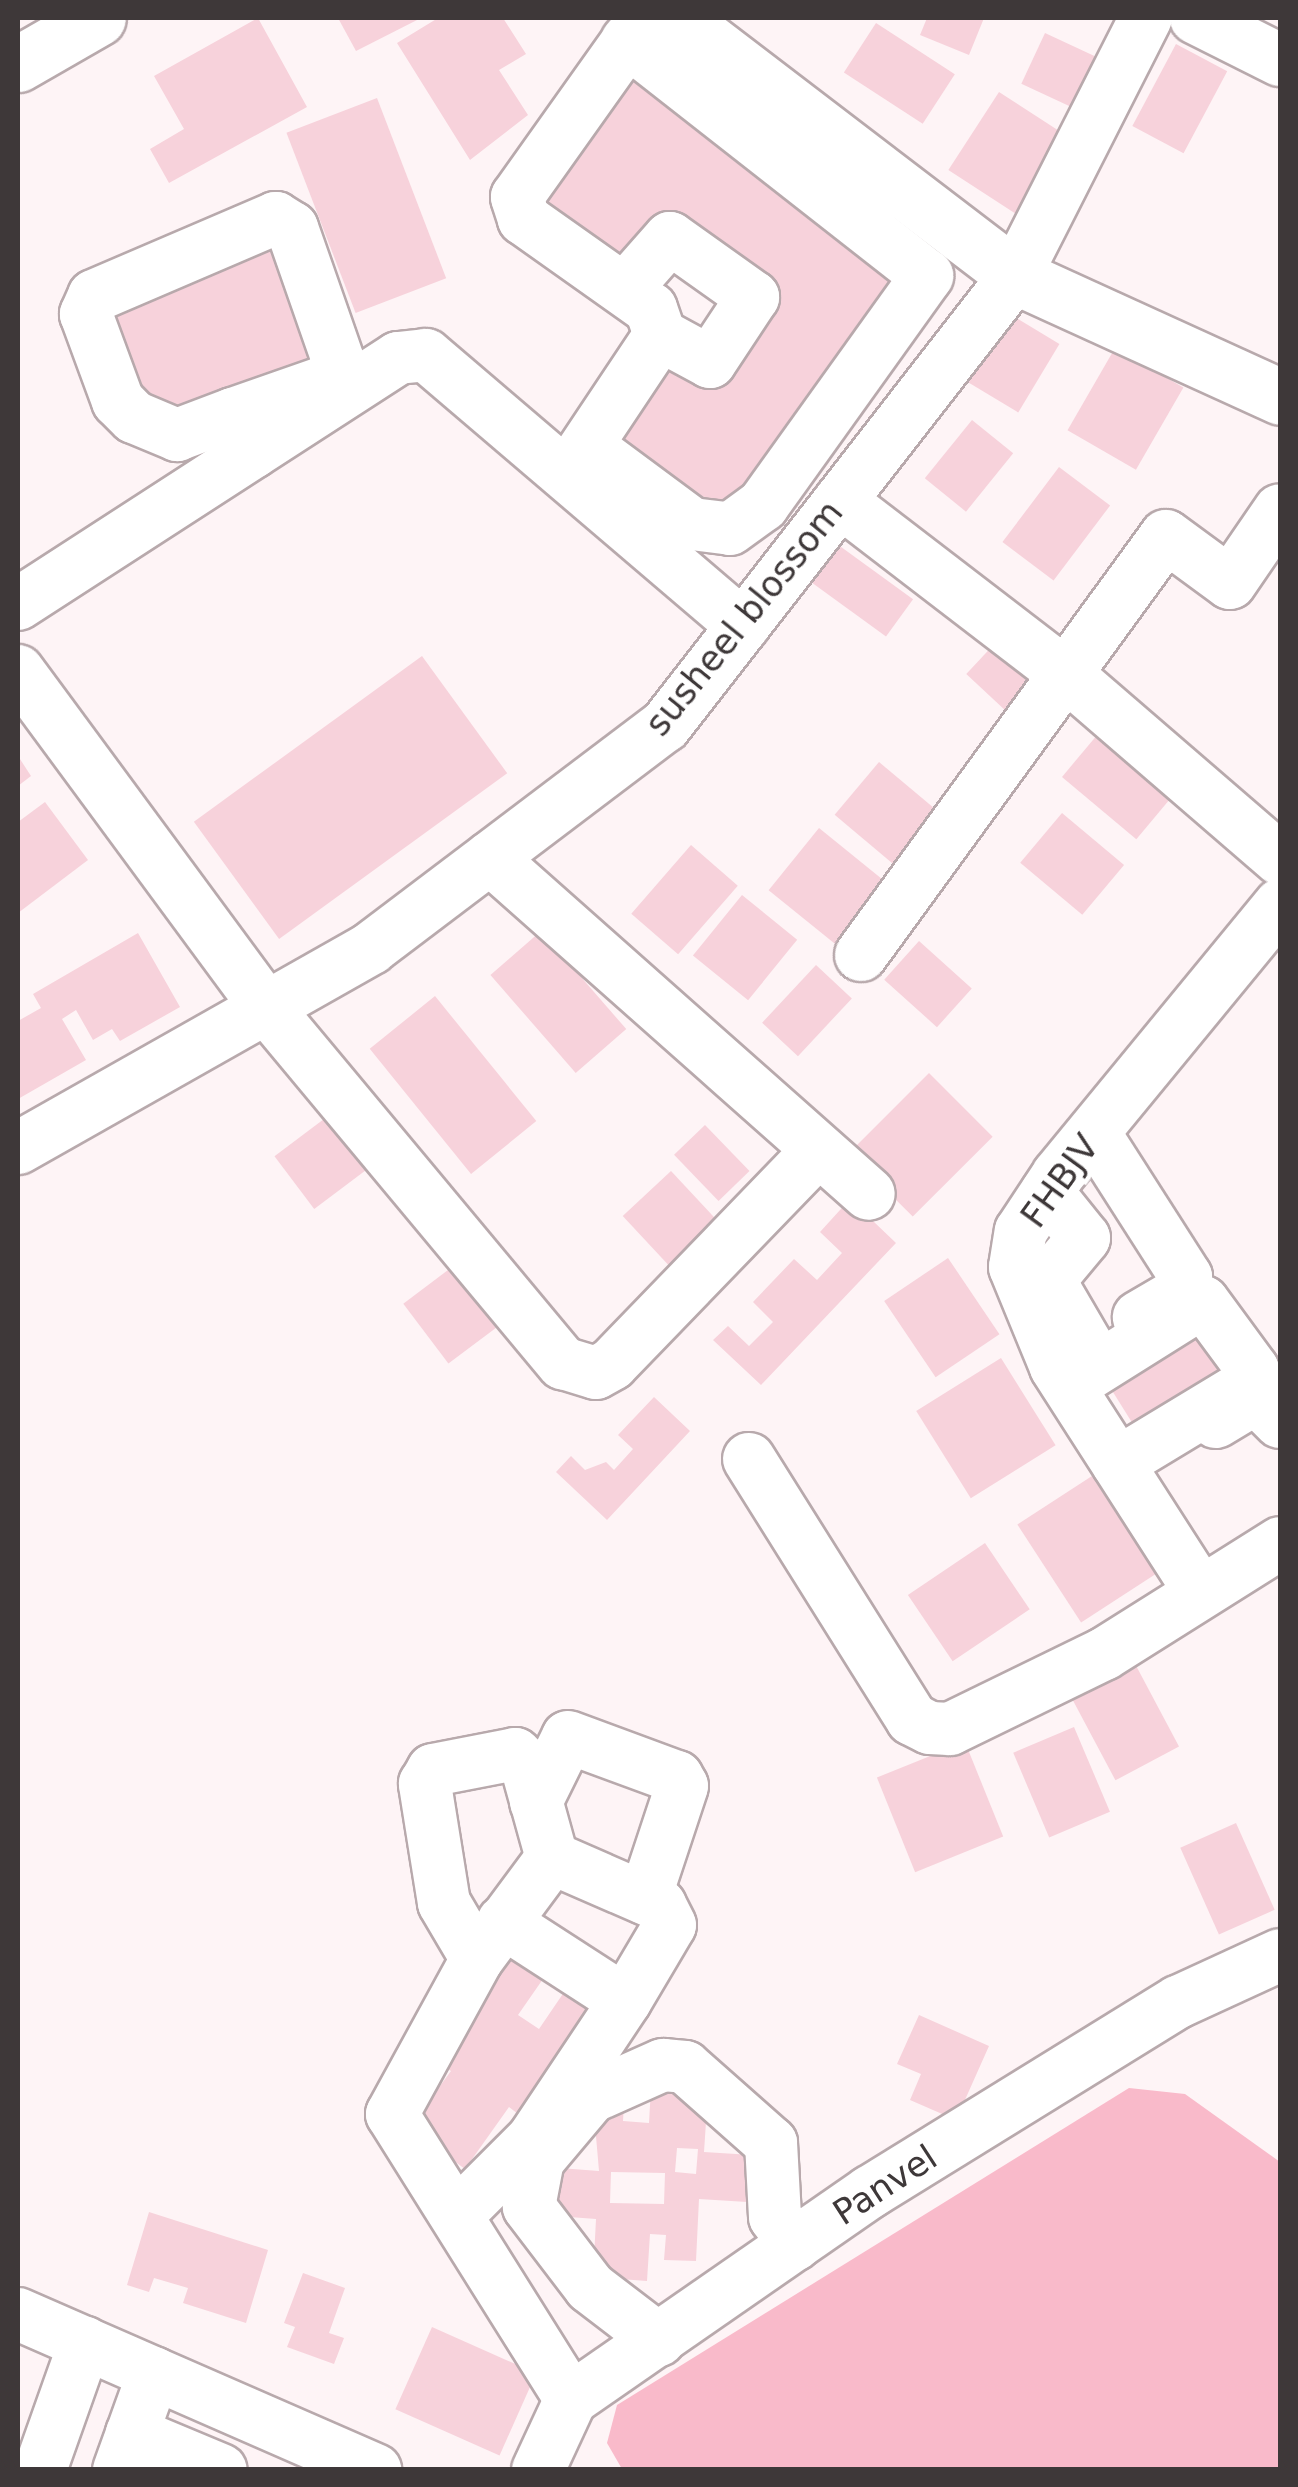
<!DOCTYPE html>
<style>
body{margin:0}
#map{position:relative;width:1298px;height:2487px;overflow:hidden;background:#fef4f6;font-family:"DejaVu Sans",sans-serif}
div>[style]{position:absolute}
.green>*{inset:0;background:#f9baca}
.building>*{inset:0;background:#f7d2db;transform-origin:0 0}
.roads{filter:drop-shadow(2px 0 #b8a9ac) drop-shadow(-2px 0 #b8a9ac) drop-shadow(0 2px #b8a9ac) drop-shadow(0 -2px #b8a9ac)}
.minor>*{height:52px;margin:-26px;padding:0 26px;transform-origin:26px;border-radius:26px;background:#fff}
.major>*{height:55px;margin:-27.5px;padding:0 27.5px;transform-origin:27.5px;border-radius:27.5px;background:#fff}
span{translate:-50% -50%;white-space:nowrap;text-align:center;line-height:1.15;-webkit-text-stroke:9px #fff;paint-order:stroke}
.street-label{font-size:35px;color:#3e3839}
.frame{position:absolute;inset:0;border:20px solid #3e3839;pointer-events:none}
</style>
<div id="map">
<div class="green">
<div style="clip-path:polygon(1129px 2088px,1185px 2094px,1280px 2162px,1280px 2469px,622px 2469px,607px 2443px,617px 2405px)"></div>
</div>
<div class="building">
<div style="clip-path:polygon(258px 18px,307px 107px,169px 183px,150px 149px,184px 129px,154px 76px)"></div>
<div style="clip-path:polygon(338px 18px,421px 18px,356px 51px)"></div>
<div style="clip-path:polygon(438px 18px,503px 18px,526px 54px,499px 70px,528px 115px,470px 160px,397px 43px)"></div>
<div style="clip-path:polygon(927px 18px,984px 18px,969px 55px,920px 35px)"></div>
<div style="left:876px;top:23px;width:94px;height:59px;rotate:33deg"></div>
<div style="left:1045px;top:33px;width:64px;height:56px;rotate:25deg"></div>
<div style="left:1176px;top:44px;width:58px;height:93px;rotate:28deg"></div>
<div style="clip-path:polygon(635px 67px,921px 278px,781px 468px,765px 457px,716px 525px,598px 441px,658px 353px,708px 389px,774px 297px,667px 219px,623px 276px,534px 212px)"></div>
<div style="left:999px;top:92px;width:92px;height:93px;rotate:33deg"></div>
<div style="left:377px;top:98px;width:193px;height:97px;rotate:69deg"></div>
<div style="clip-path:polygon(275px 233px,321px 362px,152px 416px,107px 307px)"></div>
<div style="left:1008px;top:313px;width:60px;height:80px;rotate:31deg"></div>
<div style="left:1115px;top:348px;width:79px;height:95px;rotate:30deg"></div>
<div style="left:972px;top:420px;width:53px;height:75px;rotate:39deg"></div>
<div style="left:1059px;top:467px;width:64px;height:94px;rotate:37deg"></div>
<div style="left:837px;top:544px;width:94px;height:46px;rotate:36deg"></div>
<div style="left:999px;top:639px;width:72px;height:48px;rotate:43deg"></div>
<div style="left:422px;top:656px;width:145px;height:282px;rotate:54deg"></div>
<div style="left:1098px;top:734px;width:97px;height:56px;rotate:40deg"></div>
<div style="clip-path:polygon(18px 756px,31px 776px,18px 786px)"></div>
<div style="left:879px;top:762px;width:90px;height:69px;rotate:40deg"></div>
<div style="clip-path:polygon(45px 802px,88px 860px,18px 913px,18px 822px)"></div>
<div style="left:1062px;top:813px;width:81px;height:65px;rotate:40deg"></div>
<div style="left:819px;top:828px;width:104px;height:80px;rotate:39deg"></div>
<div style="left:691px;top:845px;width:62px;height:91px;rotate:41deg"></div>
<div style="left:742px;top:895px;width:71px;height:78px;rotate:39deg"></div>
<div style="left:541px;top:931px;width:130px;height:67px;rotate:49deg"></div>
<div style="clip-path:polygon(138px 933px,180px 1007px,120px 1041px,112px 1029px,93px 1040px,76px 1010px,62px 1019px,86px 1060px,18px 1099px,18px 1021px,41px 1008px,33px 994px)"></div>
<div style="left:919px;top:941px;width:71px;height:52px;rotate:42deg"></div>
<div style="left:816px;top:965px;width:49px;height:79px;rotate:43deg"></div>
<div style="left:435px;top:996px;width:161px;height:84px;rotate:51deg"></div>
<div style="left:929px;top:1073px;width:90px;height:113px;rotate:45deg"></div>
<div style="left:332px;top:1113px;width:66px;height:72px;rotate:53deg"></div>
<div style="left:705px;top:1125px;width:64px;height:43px;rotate:46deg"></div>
<div style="left:671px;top:1171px;width:67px;height:66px;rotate:47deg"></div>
<div style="clip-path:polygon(850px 1199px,896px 1243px,761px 1385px,713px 1340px,728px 1326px,749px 1346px,773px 1322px,753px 1302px,794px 1259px,817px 1280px,842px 1253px,820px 1232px)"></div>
<div style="left:948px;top:1258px;width:92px;height:77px;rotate:56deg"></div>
<div style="left:456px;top:1264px;width:75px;height:66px;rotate:53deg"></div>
<div style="left:1199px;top:1309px;width:82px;height:117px;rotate:58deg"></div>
<div style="left:1001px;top:1358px;width:103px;height:100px;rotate:58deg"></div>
<div style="clip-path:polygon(654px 1397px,690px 1431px,607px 1520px,556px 1472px,571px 1456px,585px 1470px,606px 1462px,614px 1470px,633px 1449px,618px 1435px)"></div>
<div style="left:1092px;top:1476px;width:117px;height:89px;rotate:57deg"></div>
<div style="left:985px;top:1543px;width:80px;height:93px;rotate:56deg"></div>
<div style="left:1133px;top:1660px;width:98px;height:72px;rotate:62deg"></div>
<div style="left:1074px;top:1727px;width:92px;height:66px;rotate:67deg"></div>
<div style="left:965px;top:1742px;width:102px;height:95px;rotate:68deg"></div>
<div style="left:1236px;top:1823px;width:95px;height:61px;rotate:66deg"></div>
<div style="clip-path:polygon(515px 1939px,552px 1966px,518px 2015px,539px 2029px,575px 1976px,620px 2007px,535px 2127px,509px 2107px,465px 2169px,409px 2128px,451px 2071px,434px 2059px)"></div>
<div style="clip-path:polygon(919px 2015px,989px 2046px,956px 2120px,910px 2100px,921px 2074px,897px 2064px)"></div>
<div style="clip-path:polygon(evenodd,651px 2087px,708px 2092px,704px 2152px,766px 2156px,763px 2203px,699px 2199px,696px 2261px,664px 2260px,666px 2235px,650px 2234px,647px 2281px,593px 2277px,596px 2219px,543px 2215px,546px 2167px,599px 2171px,593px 2102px,624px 2104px,623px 2121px,649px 2123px,651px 2087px,677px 2148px,698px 2149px,696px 2174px,675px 2172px,677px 2148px,651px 2087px,611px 2172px,665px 2173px,664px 2204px,610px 2203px,611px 2172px)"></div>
<div style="clip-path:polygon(149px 2212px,268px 2250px,246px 2323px,183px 2303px,188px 2288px,154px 2278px,149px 2292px,127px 2285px)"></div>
<div style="clip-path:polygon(303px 2273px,345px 2288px,329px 2333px,344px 2338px,334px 2364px,287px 2347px,295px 2327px,284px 2323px)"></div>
<div style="left:432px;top:2327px;width:114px;height:90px;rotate:24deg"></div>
</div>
<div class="roads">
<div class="minor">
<div style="left:1196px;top:18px;width:94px;rotate:26.6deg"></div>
<div style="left:625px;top:289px;width:68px;rotate:-48.6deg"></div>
<div style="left:670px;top:238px;width:102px;rotate:35.4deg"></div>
<div style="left:753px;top:297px;width:78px;rotate:123.5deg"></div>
<div style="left:710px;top:362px;width:57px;rotate:-151.6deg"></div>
<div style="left:233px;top:414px;width:100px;rotate:-19.3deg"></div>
<div style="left:327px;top:381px;width:22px;rotate:-56deg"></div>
<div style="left:339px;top:363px;width:143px;rotate:-109.2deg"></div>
<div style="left:292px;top:228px;width:19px;rotate:-148deg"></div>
<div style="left:276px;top:218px;width:198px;rotate:156.8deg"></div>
<div style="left:94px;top:296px;width:20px;rotate:114deg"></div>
<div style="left:86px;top:314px;width:93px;rotate:69.8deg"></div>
<div style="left:118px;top:401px;width:23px;rotate:45deg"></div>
<div style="left:134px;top:417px;width:47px;rotate:22.7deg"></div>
<div style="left:177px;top:435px;width:60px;rotate:-20.6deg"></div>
<div style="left:233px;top:414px;width:43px;rotate:62.2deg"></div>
<div style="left:587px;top:446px;width:131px;rotate:36.6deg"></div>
<div style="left:692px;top:524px;width:38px;rotate:7deg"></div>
<div style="left:730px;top:529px;width:41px;rotate:-36deg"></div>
<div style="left:763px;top:505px;width:282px;rotate:-54.4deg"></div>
<div style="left:927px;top:276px;width:381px;rotate:-141.9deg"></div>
<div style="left:568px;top:473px;width:166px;rotate:-56.3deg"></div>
<div style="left:660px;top:335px;width:28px;rotate:-109deg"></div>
<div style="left:651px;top:309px;width:156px;rotate:-144.7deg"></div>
<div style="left:524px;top:219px;width:23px;rotate:-108deg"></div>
<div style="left:517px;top:197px;width:219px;rotate:-54.6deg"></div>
<div style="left:840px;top:501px;width:287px;rotate:37.5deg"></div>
<div style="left:1068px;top:676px;width:280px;rotate:40.8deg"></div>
<div style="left:18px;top:604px;width:453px;rotate:-32.9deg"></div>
<div style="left:398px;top:358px;width:28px;rotate:-6deg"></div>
<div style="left:426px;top:355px;width:417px;rotate:40.5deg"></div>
<div style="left:18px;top:671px;width:418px;rotate:53.6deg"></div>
<div style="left:266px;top:1007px;width:464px;rotate:50.2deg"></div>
<div style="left:563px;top:1363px;width:34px;rotate:17deg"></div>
<div style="left:596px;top:1373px;width:18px;rotate:-29deg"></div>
<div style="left:612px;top:1364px;width:296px;rotate:-46deg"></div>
<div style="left:490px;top:858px;width:506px;rotate:41.56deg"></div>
<div style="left:861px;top:955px;width:518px;rotate:-53.95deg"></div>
<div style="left:1166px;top:536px;width:79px;rotate:36.3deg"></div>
<div style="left:1230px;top:583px;width:88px;rotate:-55.6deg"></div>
<div style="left:1094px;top:1133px;width:171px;rotate:57.4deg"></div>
<div style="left:1186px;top:1277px;width:16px;rotate:105deg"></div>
<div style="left:1182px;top:1292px;width:50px;rotate:149.8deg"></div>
<div style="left:18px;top:1148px;width:406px;rotate:-29.5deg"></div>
<div style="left:371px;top:948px;width:368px;rotate:-37.1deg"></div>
<div style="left:665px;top:726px;width:570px;rotate:-52.13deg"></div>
<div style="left:1015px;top:276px;width:289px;rotate:-63.1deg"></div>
<div style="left:1047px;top:1192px;width:59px;rotate:51.2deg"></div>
<div style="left:1084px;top:1238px;width:55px;rotate:129.8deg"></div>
<div style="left:1049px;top:1280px;width:78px;rotate:59.8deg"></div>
<div style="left:1069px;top:1386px;width:158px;rotate:-32.1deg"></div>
<div style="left:1203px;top:1302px;width:84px;rotate:53.7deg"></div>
<div style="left:1253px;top:1370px;width:12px;rotate:95deg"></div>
<div style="left:1252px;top:1382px;width:157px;rotate:148.8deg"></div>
<div style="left:1216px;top:1422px;width:47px;rotate:-31deg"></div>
<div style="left:1256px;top:1398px;width:34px;rotate:45deg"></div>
<div style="left:749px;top:1459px;width:307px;rotate:57.9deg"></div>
<div style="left:912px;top:1719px;width:20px;rotate:27deg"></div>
<div style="left:930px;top:1728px;width:20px;rotate:3deg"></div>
<div style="left:950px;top:1729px;width:171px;rotate:-26deg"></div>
<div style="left:1104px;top:1654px;width:208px;rotate:-32.2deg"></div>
<div style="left:1199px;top:1590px;width:265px;rotate:-122.7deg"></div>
<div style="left:1056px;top:1367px;width:108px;rotate:-112.3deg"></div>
<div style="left:1015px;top:1267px;width:36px;rotate:-81deg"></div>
<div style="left:1021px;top:1231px;width:67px;rotate:-56.5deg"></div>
<div style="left:1058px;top:1175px;width:350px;rotate:-50.6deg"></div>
<div style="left:536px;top:1802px;width:72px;rotate:-63.8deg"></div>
<div style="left:568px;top:1737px;width:116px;rotate:20.2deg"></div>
<div style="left:677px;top:1777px;width:10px;rotate:61deg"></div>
<div style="left:682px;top:1786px;width:118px;rotate:108.3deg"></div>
<div style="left:503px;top:1922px;width:145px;rotate:32.9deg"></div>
<div style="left:477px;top:1959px;width:65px;rotate:-120.5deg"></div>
<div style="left:444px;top:1903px;width:121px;rotate:-99.1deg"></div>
<div style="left:425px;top:1784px;width:16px;rotate:-60deg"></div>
<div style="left:433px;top:1770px;width:84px;rotate:-11deg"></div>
<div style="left:515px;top:1754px;width:15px;rotate:42deg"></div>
<div style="left:526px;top:1764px;width:98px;rotate:74.5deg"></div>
<div style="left:459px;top:2213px;width:105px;rotate:-45deg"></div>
<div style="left:533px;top:2139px;width:166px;rotate:-56.3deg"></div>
<div style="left:625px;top:2001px;width:88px;rotate:-59.4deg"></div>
<div style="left:670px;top:1925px;width:22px;rotate:-117deg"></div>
<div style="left:660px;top:1905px;width:118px;rotate:-156.5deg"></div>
<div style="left:552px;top:1858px;width:126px;rotate:126.6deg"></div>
<div style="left:477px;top:1959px;width:177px;rotate:118.7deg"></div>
<div style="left:392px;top:2114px;width:337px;rotate:57.9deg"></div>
<div style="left:18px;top:2314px;width:390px;rotate:23.6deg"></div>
<div style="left:659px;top:2340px;width:87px;rotate:-142.5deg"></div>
<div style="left:590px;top:2287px;width:101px;rotate:-127.3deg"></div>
<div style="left:529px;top:2207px;width:48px;rotate:-79.2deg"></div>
<div style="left:538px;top:2160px;width:82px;rotate:-49.9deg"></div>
<div style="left:591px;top:2097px;width:79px;rotate:-24deg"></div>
<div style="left:663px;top:2065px;width:22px;rotate:5deg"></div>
<div style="left:685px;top:2067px;width:115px;rotate:41.5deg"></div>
<div style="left:771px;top:2143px;width:74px;rotate:86.9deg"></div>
<div style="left:775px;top:2217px;width:34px;rotate:54deg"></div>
<div style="left:132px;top:2433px;width:96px;rotate:22.6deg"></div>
<div style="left:40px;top:2470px;width:135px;rotate:-70.5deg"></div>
<div style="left:119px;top:2470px;width:103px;rotate:-70.2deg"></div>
<div style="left:538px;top:2470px;width:78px;rotate:-65.1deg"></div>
<div style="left:571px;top:2399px;width:364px;rotate:-34.7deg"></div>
<div style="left:870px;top:2192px;width:362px;rotate:-31.7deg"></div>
<div style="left:1178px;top:2002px;width:112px;rotate:-24.7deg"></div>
</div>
<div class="major">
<div style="left:678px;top:18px;width:424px;rotate:37.4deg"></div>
<div style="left:1015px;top:276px;width:291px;rotate:24.5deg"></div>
<div style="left:18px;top:64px;width:92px;rotate:-29.9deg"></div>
</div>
</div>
<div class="street-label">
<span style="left:744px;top:618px;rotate:-51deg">susheel blossom</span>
<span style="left:1060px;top:1181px;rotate:-54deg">FHBJV</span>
<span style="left:885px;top:2185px;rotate:-33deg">Panvel</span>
</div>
<div class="frame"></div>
</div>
